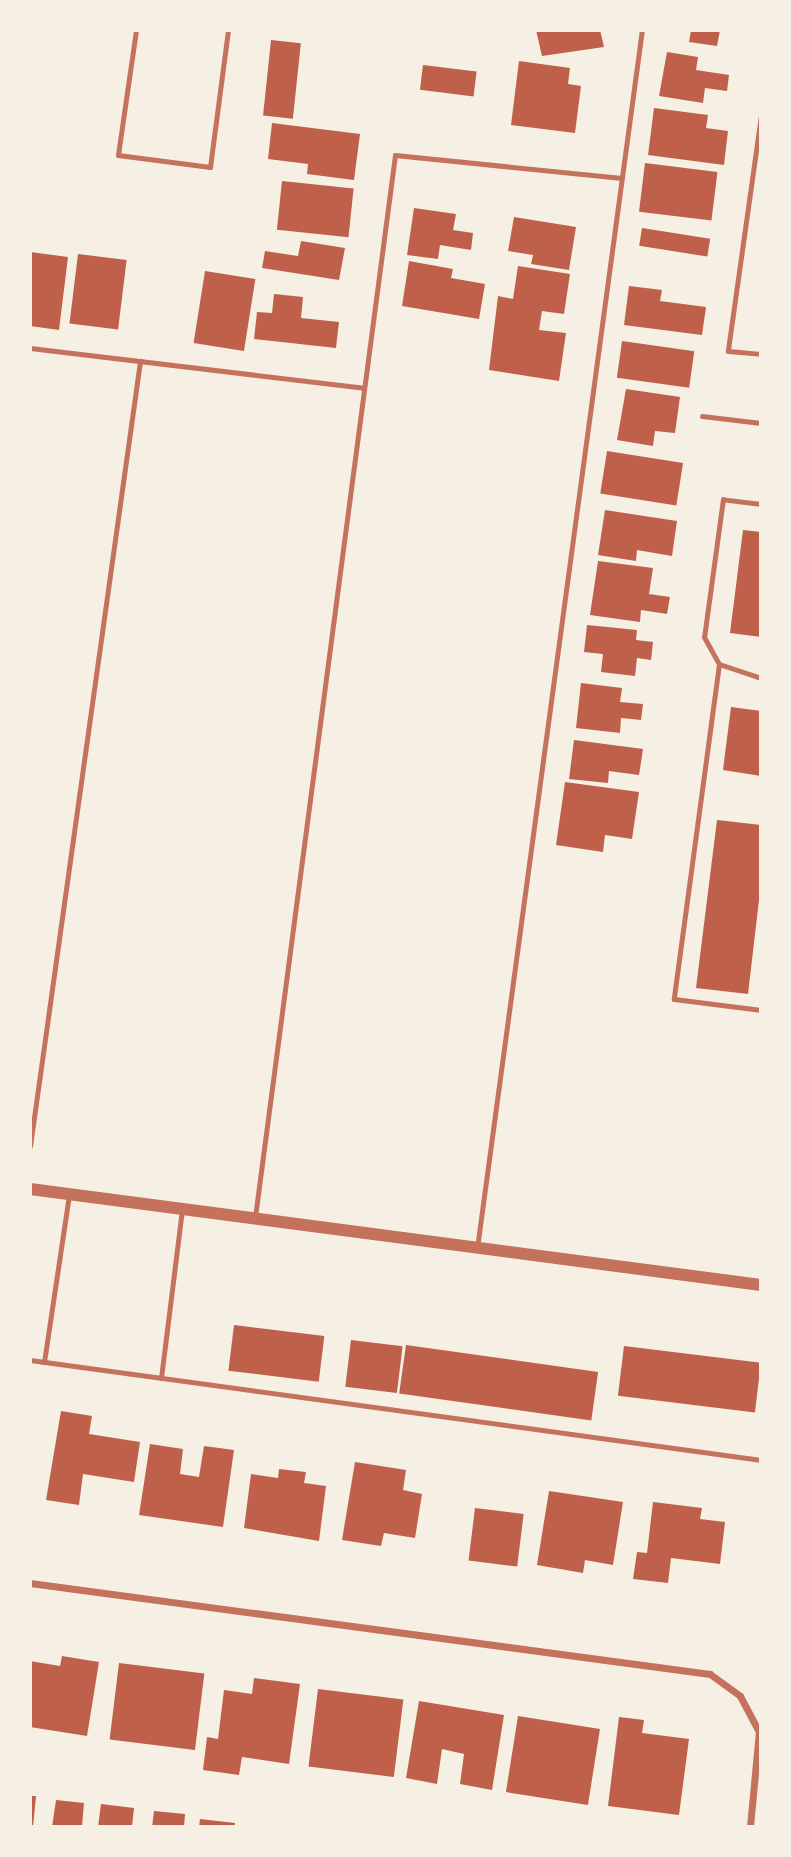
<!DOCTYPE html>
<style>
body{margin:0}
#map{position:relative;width:791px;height:1857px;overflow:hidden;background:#f6efe4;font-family:"Fira Sans Condensed",sans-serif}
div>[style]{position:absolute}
.building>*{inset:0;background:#bf614a;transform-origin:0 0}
.service>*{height:5px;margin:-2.5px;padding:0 2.5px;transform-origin:2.5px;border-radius:2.5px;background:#c5725c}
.minor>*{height:7px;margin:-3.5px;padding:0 3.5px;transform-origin:3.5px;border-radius:3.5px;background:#c5725c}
.tertiary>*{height:12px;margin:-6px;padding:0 6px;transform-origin:6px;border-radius:6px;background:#c5725c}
span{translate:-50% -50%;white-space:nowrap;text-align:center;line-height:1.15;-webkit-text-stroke:7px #f6efe4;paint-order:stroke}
.frame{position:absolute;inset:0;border:32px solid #f6efe4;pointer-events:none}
</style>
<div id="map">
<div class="building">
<div style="clip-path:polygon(536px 30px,600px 30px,604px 47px,542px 56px)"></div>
<div style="clip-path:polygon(691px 30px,720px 30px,717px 46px,689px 42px)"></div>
<div style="left:271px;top:40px;width:30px;height:76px;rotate:6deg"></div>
<div style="clip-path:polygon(667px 52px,698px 57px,696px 70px,729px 75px,727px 91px,705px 88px,703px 103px,659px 96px)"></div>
<div style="clip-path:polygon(519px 61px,570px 68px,568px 84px,581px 86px,575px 133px,511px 125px)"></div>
<div style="left:423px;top:65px;width:54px;height:25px;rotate:7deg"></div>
<div style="clip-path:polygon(654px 108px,708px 115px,706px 128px,728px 131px,724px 165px,648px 155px)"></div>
<div style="clip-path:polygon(272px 123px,360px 134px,354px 180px,307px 174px,308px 164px,268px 159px)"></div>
<div style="left:645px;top:163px;width:73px;height:49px;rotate:7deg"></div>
<div style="left:282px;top:181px;width:72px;height:49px;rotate:6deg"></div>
<div style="clip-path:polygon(414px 208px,456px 214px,453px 230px,473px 233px,471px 250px,440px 245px,438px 259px,407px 255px)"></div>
<div style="clip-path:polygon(514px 217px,576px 227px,569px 270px,531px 264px,533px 255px,508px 251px)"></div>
<div style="left:642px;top:228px;width:69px;height:18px;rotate:9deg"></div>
<div style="clip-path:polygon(301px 241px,345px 248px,339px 280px,262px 268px,265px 251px,298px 256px)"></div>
<div style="clip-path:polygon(30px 252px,68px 257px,59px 330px,30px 326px)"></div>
<div style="left:78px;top:254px;width:49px;height:70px;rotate:7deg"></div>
<div style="clip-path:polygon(409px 261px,453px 269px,451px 278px,485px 284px,479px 319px,402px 306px)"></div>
<div style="clip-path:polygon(518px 266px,570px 274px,564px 314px,542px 311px,539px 330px,566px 333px,559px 381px,489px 370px,498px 296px,513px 299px)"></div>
<div style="left:205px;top:271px;width:51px;height:73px;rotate:9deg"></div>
<div style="clip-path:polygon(629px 286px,662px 290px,660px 301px,706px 307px,702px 335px,624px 325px)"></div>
<div style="clip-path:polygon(274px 294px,303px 297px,301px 318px,339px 322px,336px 348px,254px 339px,257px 312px,272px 313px)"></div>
<div style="left:622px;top:341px;width:73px;height:37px;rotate:8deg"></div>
<div style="clip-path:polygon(626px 389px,680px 397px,675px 433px,655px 431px,653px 446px,617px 440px)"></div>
<div style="left:607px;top:451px;width:77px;height:43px;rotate:9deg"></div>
<div style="clip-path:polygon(605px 510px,677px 521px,672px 556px,637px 550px,636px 561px,598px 555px)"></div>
<div style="clip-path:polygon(743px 530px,761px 532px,761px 637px,730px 633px)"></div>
<div style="clip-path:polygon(598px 561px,653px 568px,649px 594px,670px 597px,667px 614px,641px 610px,640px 622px,590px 615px)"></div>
<div style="clip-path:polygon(587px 625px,637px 630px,636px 640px,653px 642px,651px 660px,637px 658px,635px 676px,601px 672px,603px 654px,584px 652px)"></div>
<div style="clip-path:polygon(581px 683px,622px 688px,620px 702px,643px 704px,641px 720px,621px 718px,620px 733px,576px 728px)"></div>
<div style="clip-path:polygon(731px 707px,761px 711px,761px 776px,723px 770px)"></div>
<div style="clip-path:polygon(574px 740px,643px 749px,639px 775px,609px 771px,608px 783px,569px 779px)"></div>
<div style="clip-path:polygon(565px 782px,639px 792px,632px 839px,605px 835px,603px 852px,556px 845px)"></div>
<div style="clip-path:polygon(717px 820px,761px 825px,761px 883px,748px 994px,696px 988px)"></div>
<div style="left:234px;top:1325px;width:91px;height:46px;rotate:7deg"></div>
<div style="left:351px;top:1340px;width:52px;height:47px;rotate:7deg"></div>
<div style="left:406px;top:1345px;width:194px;height:49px;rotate:8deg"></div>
<div style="left:624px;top:1346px;width:138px;height:50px;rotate:7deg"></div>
<div style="clip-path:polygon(61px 1411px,92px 1416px,89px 1434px,140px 1442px,134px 1482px,83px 1474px,79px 1505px,46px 1500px)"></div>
<div style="clip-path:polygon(150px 1444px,183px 1449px,180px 1474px,199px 1477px,204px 1446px,234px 1450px,223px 1527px,139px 1515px)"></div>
<div style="clip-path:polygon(355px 1462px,406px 1470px,403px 1490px,422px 1494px,415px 1538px,384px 1533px,381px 1546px,342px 1540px)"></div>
<div style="clip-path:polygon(279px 1469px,306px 1472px,304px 1483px,326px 1486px,319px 1541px,244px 1528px,251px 1474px,278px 1478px)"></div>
<div style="clip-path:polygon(549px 1491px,623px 1502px,613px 1565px,585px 1560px,583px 1573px,537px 1565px)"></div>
<div style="clip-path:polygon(653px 1502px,702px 1508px,700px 1519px,725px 1522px,720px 1564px,671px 1558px,668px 1583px,633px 1579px,637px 1552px,647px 1553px)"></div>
<div style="left:475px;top:1508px;width:49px;height:53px;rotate:7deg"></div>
<div style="clip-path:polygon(62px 1656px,99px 1662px,87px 1736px,30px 1727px,30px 1661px,60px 1666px)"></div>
<div style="left:119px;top:1663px;width:86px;height:77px;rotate:7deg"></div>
<div style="clip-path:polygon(254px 1678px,300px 1684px,289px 1764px,242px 1757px,239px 1775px,203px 1770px,207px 1737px,218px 1739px,224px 1690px,252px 1694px)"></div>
<div style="left:318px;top:1689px;width:86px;height:78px;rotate:7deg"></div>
<div style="clip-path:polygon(419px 1701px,504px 1715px,492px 1790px,460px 1784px,464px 1754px,442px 1749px,437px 1784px,406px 1778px)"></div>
<div style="left:518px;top:1716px;width:83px;height:77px;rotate:9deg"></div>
<div style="clip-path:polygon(619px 1717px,644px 1720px,642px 1733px,689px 1739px,679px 1815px,608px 1806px)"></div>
<div style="clip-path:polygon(30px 1796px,36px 1796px,33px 1827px,30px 1827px)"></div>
<div style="clip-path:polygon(56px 1800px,84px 1803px,82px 1827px,52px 1827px)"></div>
<div style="clip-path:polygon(101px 1804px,134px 1808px,132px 1827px,98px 1827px)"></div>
<div style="clip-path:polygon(154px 1811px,185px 1814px,184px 1827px,152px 1827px)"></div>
<div style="clip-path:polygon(200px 1819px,235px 1823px,235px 1827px,199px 1827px)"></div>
</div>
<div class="service">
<div style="left:136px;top:30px;width:126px;rotate:98.2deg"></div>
<div style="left:118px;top:155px;width:93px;rotate:7.4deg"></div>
<div style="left:210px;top:167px;width:138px;rotate:-82.5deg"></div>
<div style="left:761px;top:115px;width:238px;rotate:98deg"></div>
<div style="left:728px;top:351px;width:33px;rotate:5deg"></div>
<div style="left:30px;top:348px;width:336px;rotate:6.8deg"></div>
<div style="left:702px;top:416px;width:59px;rotate:6.8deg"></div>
<div style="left:761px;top:504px;width:38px;rotate:-173deg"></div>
<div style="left:723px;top:499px;width:139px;rotate:97.8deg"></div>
<div style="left:704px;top:637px;width:31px;rotate:61deg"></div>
<div style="left:719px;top:664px;width:44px;rotate:18.4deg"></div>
<div style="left:719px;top:664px;width:338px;rotate:97.7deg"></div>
<div style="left:674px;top:999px;width:88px;rotate:7.2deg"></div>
<div style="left:30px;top:1146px;width:793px;rotate:-82.02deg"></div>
<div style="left:255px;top:1217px;width:1071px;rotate:-82.49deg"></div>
<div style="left:395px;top:155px;width:228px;rotate:5.8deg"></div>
<div style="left:477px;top:1248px;width:1229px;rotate:-82.29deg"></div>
<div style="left:30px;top:1360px;width:738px;rotate:7.79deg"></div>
<div style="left:44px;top:1362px;width:170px;rotate:-81.5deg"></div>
<div style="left:161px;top:1378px;width:170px;rotate:-82.9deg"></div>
</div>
<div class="minor">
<div style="left:30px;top:1583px;width:686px;rotate:7.62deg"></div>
<div style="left:710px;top:1674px;width:37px;rotate:36deg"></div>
<div style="left:740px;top:1696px;width:40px;rotate:62deg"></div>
<div style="left:759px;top:1731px;width:96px;rotate:95.4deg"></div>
</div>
<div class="tertiary">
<div style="left:30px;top:1189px;width:737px;rotate:7.48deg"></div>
</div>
<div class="frame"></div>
</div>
